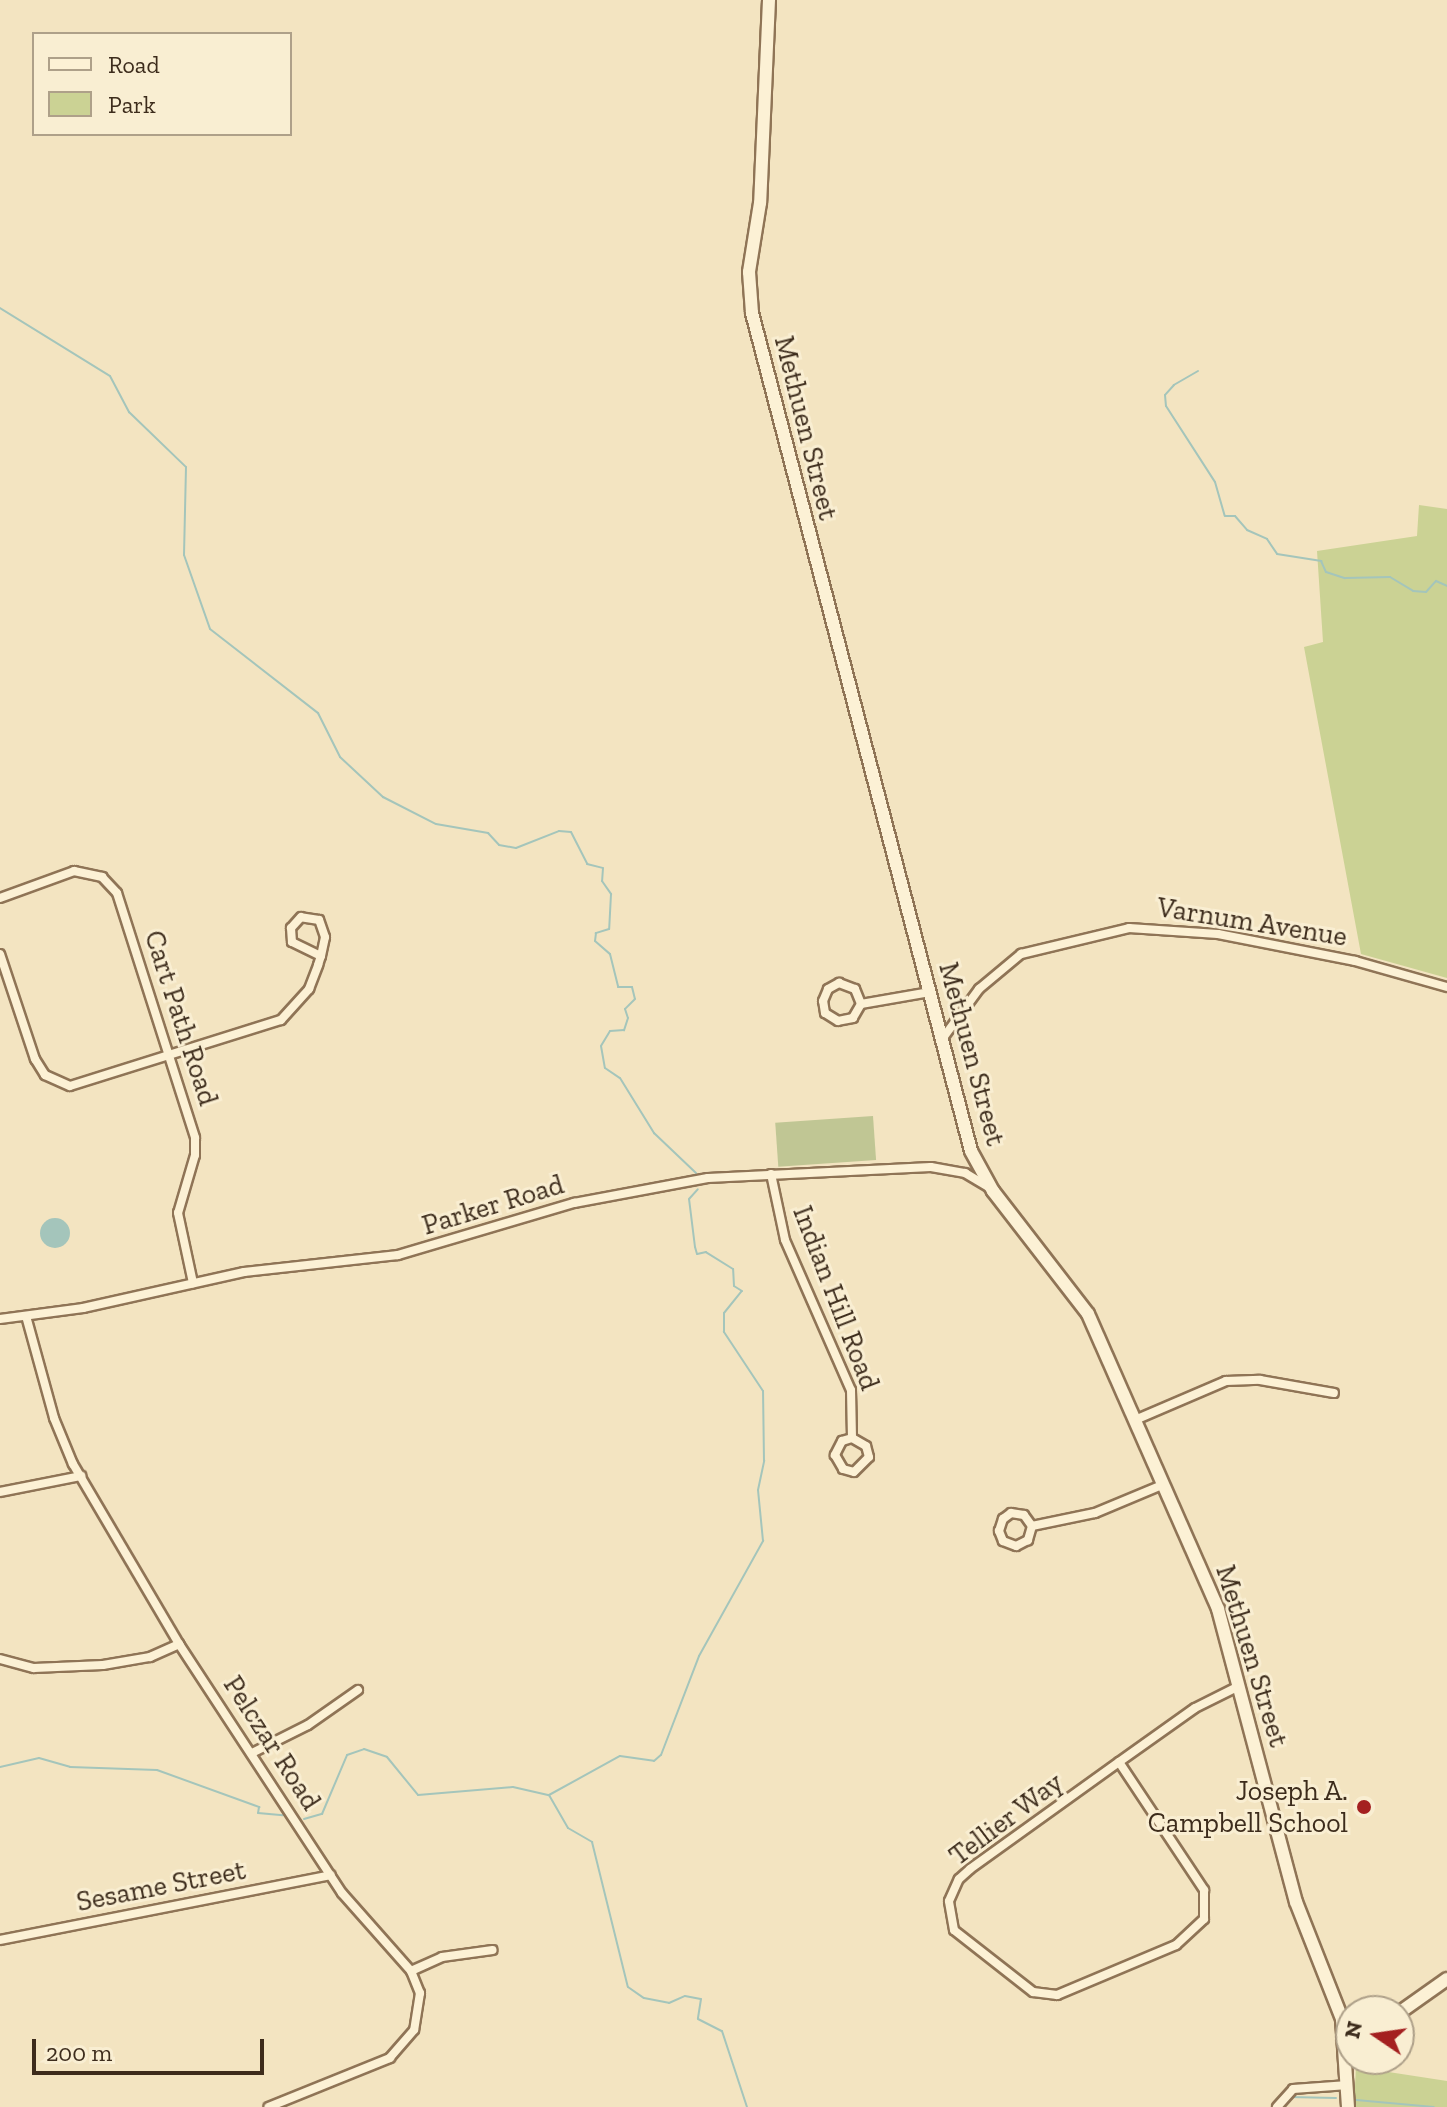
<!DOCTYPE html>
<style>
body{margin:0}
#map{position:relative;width:1447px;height:2107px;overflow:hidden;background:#f3e4c1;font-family:"Zilla Slab",serif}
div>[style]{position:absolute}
.green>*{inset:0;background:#cbd294}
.cemetery>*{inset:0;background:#c0c694;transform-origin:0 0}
.water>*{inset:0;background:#a4c5bb}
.round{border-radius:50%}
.stream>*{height:2px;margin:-1px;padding:0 1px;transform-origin:1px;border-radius:1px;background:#a4c5bb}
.roads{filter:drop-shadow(2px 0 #8f7456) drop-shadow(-2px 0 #8f7456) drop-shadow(0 2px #8f7456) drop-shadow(0 -2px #8f7456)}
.street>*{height:8px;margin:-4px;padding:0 4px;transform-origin:4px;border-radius:4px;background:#fcf1d5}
.secondary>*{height:12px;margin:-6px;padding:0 6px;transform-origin:6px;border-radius:6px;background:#fcf1d5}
.dots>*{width:22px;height:22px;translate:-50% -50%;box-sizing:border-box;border:4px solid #f9eed2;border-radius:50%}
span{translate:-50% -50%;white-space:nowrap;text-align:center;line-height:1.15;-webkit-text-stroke:6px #f9eed2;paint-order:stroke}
.street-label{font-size:28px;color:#3d2c1c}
.poi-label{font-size:28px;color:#3d2c1c}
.right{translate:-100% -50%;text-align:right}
.legend{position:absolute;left:32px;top:32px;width:260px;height:104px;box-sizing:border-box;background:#f9eed2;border:2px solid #aea089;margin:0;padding:10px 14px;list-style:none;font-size:24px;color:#3d2c1c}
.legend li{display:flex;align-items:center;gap:16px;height:40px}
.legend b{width:40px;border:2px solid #aea089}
.north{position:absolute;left:1335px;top:1995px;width:80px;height:80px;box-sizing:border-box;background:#f9eed2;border:2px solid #aea089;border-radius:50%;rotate:283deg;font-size:22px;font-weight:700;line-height:32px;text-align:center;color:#3d2c1c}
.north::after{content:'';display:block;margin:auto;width:28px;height:36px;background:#a42020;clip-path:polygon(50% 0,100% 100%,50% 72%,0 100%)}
.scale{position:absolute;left:32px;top:2039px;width:232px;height:36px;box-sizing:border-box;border:4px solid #3d2c1c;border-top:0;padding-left:10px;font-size:24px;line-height:28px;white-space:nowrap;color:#3d2c1c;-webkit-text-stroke:6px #f9eed2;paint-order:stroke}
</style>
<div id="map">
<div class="green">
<div style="clip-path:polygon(1419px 505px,1447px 509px,1447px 978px,1361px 954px,1304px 647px,1323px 642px,1317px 551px,1417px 536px)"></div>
<div style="clip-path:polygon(1356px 2067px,1447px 2081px,1447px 2107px,1354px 2107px)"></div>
</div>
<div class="cemetery">
<div style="left:873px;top:1116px;width:44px;height:98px;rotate:86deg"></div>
</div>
<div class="water">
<div class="round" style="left:40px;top:1218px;width:30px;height:30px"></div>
</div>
<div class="stream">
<div style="left:0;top:308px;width:129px;rotate:31.7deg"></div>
<div style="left:110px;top:376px;width:41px;rotate:62.2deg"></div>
<div style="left:129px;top:412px;width:79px;rotate:44deg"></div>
<div style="left:186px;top:467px;width:88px;rotate:91.3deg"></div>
<div style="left:184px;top:555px;width:78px;rotate:70.6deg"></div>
<div style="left:210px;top:629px;width:137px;rotate:37.9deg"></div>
<div style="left:318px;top:713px;width:49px;rotate:63.4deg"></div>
<div style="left:340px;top:757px;width:59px;rotate:42.9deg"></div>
<div style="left:383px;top:797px;width:59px;rotate:27deg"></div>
<div style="left:436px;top:824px;width:53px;rotate:9.8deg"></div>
<div style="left:488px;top:833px;width:16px;rotate:47deg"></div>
<div style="left:499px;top:845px;width:17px;rotate:10deg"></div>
<div style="left:516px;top:848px;width:46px;rotate:-21.6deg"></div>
<div style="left:559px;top:831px;width:12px;rotate:5deg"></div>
<div style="left:571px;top:832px;width:36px;rotate:63deg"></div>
<div style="left:587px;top:864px;width:16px;rotate:14deg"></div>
<div style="left:603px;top:868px;width:13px;rotate:94deg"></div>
<div style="left:602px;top:881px;width:16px;rotate:55deg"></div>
<div style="left:611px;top:894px;width:35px;rotate:93deg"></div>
<div style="left:609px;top:929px;width:14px;rotate:163deg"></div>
<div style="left:596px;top:933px;width:8px;rotate:97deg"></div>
<div style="left:595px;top:941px;width:20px;rotate:41deg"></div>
<div style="left:610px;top:954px;width:34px;rotate:76deg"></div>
<div style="left:618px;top:987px;width:14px"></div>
<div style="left:632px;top:987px;width:12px;rotate:76deg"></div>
<div style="left:635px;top:999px;width:14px;rotate:135deg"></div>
<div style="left:625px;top:1009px;width:9px;rotate:72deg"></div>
<div style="left:628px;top:1018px;width:13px;rotate:108deg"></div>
<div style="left:624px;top:1030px;width:14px;rotate:176deg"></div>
<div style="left:610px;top:1031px;width:17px;rotate:121deg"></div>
<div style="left:601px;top:1046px;width:22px;rotate:80deg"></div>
<div style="left:605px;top:1068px;width:18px;rotate:34deg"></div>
<div style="left:620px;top:1078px;width:65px;rotate:58.3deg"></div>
<div style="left:654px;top:1133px;width:58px;rotate:43.6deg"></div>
<div style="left:1198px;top:371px;width:28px;rotate:150deg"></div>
<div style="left:1174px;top:385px;width:13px;rotate:132deg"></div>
<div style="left:1165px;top:395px;width:11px;rotate:85deg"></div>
<div style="left:1166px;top:406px;width:90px;rotate:57.2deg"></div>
<div style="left:1215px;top:482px;width:35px;rotate:74deg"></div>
<div style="left:1225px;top:516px;width:10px"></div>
<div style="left:1235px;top:516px;width:18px;rotate:49deg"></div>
<div style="left:1247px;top:530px;width:22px;rotate:24deg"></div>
<div style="left:1267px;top:539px;width:18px;rotate:56deg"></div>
<div style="left:1277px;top:554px;width:45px;rotate:9deg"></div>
<div style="left:1321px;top:561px;width:12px;rotate:66deg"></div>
<div style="left:1326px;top:572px;width:20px;rotate:18deg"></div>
<div style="left:1345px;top:578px;width:45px;rotate:-1.3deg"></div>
<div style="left:1390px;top:577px;width:27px;rotate:31deg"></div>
<div style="left:1413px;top:591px;width:13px;rotate:4deg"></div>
<div style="left:1426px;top:592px;width:15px;rotate:-48deg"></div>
<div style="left:1436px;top:581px;width:12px;rotate:24deg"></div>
<div style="left:0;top:1767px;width:40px;rotate:-13deg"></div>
<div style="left:39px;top:1758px;width:32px;rotate:16deg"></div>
<div style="left:70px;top:1767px;width:87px;rotate:2deg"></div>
<div style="left:157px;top:1770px;width:109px;rotate:19.9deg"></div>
<div style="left:259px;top:1807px;width:6px;rotate:99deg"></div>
<div style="left:258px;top:1813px;width:25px;rotate:5deg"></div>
<div style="left:549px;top:1795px;width:81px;rotate:-28.8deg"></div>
<div style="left:620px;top:1756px;width:34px;rotate:8deg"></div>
<div style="left:654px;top:1761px;width:9px;rotate:-41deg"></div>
<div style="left:661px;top:1755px;width:106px;rotate:-69deg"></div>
<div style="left:699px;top:1656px;width:132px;rotate:-60.9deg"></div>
<div style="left:763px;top:1541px;width:51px;rotate:-95.6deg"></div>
<div style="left:758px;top:1490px;width:30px;rotate:-78deg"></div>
<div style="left:764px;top:1461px;width:70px;rotate:-90.8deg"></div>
<div style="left:763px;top:1391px;width:71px;rotate:-123.5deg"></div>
<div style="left:724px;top:1332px;width:19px;rotate:-90deg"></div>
<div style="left:724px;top:1313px;width:28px;rotate:-51deg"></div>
<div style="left:742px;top:1291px;width:9px;rotate:-148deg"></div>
<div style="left:734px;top:1286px;width:17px;rotate:-93deg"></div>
<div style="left:733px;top:1269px;width:32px;rotate:-148deg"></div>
<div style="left:706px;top:1252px;width:9px;rotate:167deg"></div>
<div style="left:697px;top:1254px;width:7px;rotate:-106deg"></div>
<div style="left:695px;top:1247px;width:48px;rotate:-97.1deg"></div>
<div style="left:689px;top:1199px;width:13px;rotate:-48deg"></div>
<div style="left:304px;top:1819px;width:19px;rotate:-16deg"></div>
<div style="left:322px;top:1814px;width:64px;rotate:-67deg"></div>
<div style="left:347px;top:1755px;width:18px;rotate:-19deg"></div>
<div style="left:364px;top:1749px;width:24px;rotate:19deg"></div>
<div style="left:387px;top:1757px;width:49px;rotate:50.8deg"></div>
<div style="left:418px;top:1795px;width:95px;rotate:-4.8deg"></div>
<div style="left:513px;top:1787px;width:37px;rotate:13deg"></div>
<div style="left:549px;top:1795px;width:38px;rotate:60deg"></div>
<div style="left:568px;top:1828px;width:28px;rotate:30deg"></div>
<div style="left:592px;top:1842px;width:149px;rotate:76.1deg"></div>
<div style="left:628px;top:1987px;width:19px;rotate:35deg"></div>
<div style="left:644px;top:1998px;width:25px;rotate:11deg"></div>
<div style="left:669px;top:2003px;width:17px;rotate:-24deg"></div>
<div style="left:685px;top:1996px;width:16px;rotate:11deg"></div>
<div style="left:701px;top:1999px;width:20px;rotate:99deg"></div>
<div style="left:698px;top:2019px;width:27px;rotate:27deg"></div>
<div style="left:722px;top:2031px;width:80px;rotate:71.8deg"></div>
<div style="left:1289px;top:2097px;width:47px;rotate:1.2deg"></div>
<div style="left:1356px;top:2100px;width:78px;rotate:5.1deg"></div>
</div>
<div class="roads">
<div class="street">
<div style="left:0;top:898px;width:79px;rotate:-20deg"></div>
<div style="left:74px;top:871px;width:29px;rotate:12deg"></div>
<div style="left:102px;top:877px;width:22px;rotate:47deg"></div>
<div style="left:117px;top:893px;width:257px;rotate:72.3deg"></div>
<div style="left:195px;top:1138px;width:17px;rotate:90deg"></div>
<div style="left:195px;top:1155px;width:60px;rotate:106.3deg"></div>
<div style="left:178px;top:1213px;width:72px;rotate:77.9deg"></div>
<div style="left:0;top:954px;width:111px;rotate:71.6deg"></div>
<div style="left:35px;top:1059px;width:19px;rotate:58deg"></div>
<div style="left:45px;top:1075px;width:27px;rotate:24deg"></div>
<div style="left:70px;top:1086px;width:221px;rotate:-17.4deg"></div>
<div style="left:281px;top:1020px;width:42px;rotate:-47.9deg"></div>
<div style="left:309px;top:989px;width:26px;rotate:-69deg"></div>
<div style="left:318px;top:965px;width:9px;rotate:-72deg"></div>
<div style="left:321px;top:956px;width:19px;rotate:-78deg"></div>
<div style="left:325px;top:937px;width:18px;rotate:-109deg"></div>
<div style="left:319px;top:920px;width:18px;rotate:-171deg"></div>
<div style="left:301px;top:917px;width:15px;rotate:132deg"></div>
<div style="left:291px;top:928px;width:14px;rotate:86deg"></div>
<div style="left:292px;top:942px;width:32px;rotate:26deg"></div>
<div style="left:861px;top:1004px;width:16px;rotate:120deg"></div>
<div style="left:853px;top:1018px;width:15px;rotate:169deg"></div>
<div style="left:838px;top:1021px;width:15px;rotate:-148deg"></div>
<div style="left:825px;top:1013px;width:12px;rotate:-99deg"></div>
<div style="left:823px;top:1001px;width:13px;rotate:-67deg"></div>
<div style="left:828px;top:989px;width:13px;rotate:-29deg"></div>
<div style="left:839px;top:983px;width:17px;rotate:21deg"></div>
<div style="left:855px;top:989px;width:16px;rotate:68deg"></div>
<div style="left:861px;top:1004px;width:70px;rotate:-9.9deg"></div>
<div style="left:943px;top:1038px;width:61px;rotate:-53.7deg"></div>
<div style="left:979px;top:989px;width:55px;rotate:-39.8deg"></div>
<div style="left:1021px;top:954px;width:111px;rotate:-13.5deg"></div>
<div style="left:1129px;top:928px;width:89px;rotate:3.9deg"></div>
<div style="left:1218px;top:934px;width:140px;rotate:11.1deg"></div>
<div style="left:1355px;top:961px;width:96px;rotate:15.8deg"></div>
<div style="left:771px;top:1174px;width:67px;rotate:78deg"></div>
<div style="left:785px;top:1240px;width:164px;rotate:66.3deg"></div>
<div style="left:851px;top:1390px;width:48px;rotate:88.8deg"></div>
<div style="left:852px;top:1438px;width:10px;rotate:163deg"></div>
<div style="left:842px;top:1441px;width:16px;rotate:117deg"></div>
<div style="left:835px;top:1455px;width:16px;rotate:60deg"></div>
<div style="left:843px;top:1469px;width:11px;rotate:15deg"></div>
<div style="left:854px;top:1472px;width:21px;rotate:-45deg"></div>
<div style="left:869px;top:1457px;width:11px;rotate:-105deg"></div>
<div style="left:866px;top:1446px;width:16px;rotate:-150deg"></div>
<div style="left:26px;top:1316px;width:106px;rotate:74.6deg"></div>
<div style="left:54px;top:1418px;width:50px;rotate:67.6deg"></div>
<div style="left:73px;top:1464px;width:209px;rotate:59.5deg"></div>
<div style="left:179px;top:1644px;width:298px;rotate:56.8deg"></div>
<div style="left:342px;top:1893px;width:104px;rotate:48.5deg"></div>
<div style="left:411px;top:1971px;width:24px;rotate:68deg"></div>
<div style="left:420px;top:1993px;width:37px;rotate:99deg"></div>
<div style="left:414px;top:2030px;width:37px;rotate:131deg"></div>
<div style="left:390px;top:2058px;width:131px;rotate:158deg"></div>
<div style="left:0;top:1319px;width:84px;rotate:-7.5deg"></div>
<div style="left:83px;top:1308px;width:165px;rotate:-12.6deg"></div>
<div style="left:244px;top:1272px;width:155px;rotate:-6.3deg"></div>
<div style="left:398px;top:1255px;width:184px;rotate:-16.5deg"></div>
<div style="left:574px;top:1203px;width:136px;rotate:-10.6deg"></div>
<div style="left:708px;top:1178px;width:223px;rotate:-2.8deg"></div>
<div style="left:931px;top:1167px;width:35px;rotate:10deg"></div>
<div style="left:965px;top:1173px;width:27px;rotate:31deg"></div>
<div style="left:1135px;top:1420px;width:99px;rotate:-23.2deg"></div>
<div style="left:1226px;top:1381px;width:34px;rotate:-2deg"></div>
<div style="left:1260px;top:1380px;width:75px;rotate:10deg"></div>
<div style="left:0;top:1492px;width:83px;rotate:-11.2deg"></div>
<div style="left:1032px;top:1526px;width:15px;rotate:106deg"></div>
<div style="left:1028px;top:1540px;width:13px;rotate:153deg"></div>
<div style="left:1016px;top:1546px;width:14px;rotate:-159deg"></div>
<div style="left:1003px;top:1541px;width:11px;rotate:-112deg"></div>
<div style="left:999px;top:1531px;width:13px;rotate:-72deg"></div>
<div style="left:1003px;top:1519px;width:10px;rotate:-37deg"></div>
<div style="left:1011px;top:1513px;width:13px;rotate:9deg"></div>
<div style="left:1024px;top:1515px;width:14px;rotate:54deg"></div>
<div style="left:1032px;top:1526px;width:64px;rotate:-11.7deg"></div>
<div style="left:1095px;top:1513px;width:73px;rotate:-22.7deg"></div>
<div style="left:0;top:1659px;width:35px;rotate:15deg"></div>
<div style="left:34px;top:1668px;width:69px;rotate:-2.5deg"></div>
<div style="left:103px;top:1665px;width:48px;rotate:-9.7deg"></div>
<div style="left:150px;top:1657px;width:32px;rotate:-24deg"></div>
<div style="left:254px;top:1752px;width:60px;rotate:-26.6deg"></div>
<div style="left:308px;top:1725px;width:61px;rotate:-35deg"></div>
<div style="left:1119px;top:1762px;width:154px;rotate:56.4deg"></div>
<div style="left:1204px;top:1890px;width:29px;rotate:90deg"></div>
<div style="left:1204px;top:1919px;width:38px;rotate:137deg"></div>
<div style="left:1176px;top:1945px;width:129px;rotate:157.2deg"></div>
<div style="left:1057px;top:1995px;width:24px;rotate:-173deg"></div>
<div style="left:1033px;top:1992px;width:100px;rotate:-141.9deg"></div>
<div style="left:954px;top:1930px;width:29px;rotate:-100deg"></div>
<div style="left:949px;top:1901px;width:24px;rotate:-66deg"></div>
<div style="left:959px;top:1879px;width:15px;rotate:-42deg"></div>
<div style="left:970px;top:1869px;width:183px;rotate:-35.7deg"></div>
<div style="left:1119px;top:1762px;width:93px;rotate:-35.4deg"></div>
<div style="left:1195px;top:1708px;width:49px;rotate:-26.6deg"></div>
<div style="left:0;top:1940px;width:337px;rotate:-11.1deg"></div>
<div style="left:411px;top:1971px;width:34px;rotate:-24deg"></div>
<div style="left:442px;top:1957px;width:51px;rotate:-7.8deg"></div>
<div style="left:1277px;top:2107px;width:24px;rotate:-48deg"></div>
<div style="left:1293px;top:2089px;width:55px;rotate:-4.2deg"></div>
</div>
<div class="secondary">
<div style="left:769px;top:0;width:203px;rotate:92.5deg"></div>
<div style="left:760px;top:203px;width:70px;rotate:99.1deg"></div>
<div style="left:749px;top:272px;width:41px;rotate:85.8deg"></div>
<div style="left:752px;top:313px;width:866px;rotate:75.35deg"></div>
<div style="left:971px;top:1151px;width:46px;rotate:61.2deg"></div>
<div style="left:993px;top:1191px;width:155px;rotate:52.3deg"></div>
<div style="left:1088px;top:1314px;width:322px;rotate:66.2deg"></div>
<div style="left:1218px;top:1609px;width:303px;rotate:75.1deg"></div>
<div style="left:1296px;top:1902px;width:126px;rotate:68.5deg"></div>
<div style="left:1342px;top:2019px;width:88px;rotate:86.1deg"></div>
<div style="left:1399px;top:2013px;width:59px;rotate:-35.3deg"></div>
</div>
</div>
<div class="dots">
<div style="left:1364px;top:1807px;background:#a42020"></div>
</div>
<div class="street-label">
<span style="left:806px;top:428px;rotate:76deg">Methuen Street</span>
<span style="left:1252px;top:922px;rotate:9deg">Varnum Avenue</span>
<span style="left:181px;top:1018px;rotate:72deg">Cart Path Road</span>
<span style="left:972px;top:1054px;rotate:75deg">Methuen Street</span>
<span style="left:493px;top:1205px;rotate:-17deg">Parker Road</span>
<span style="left:836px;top:1298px;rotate:69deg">Indian Hill Road</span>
<span style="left:1252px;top:1656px;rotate:73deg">Methuen Street</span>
<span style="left:272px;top:1743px;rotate:57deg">Pelczar Road</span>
<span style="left:1006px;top:1819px;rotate:-37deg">Tellier Way</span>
<span style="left:161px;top:1886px;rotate:-11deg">Sesame Street</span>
</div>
<div class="poi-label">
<span class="right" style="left:1348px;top:1807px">Joseph A.<br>Campbell School</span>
</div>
<ul class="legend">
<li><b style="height:10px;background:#fcf1d5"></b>Road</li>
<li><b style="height:22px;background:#cbd294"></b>Park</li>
</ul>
<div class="north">N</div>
<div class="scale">200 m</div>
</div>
